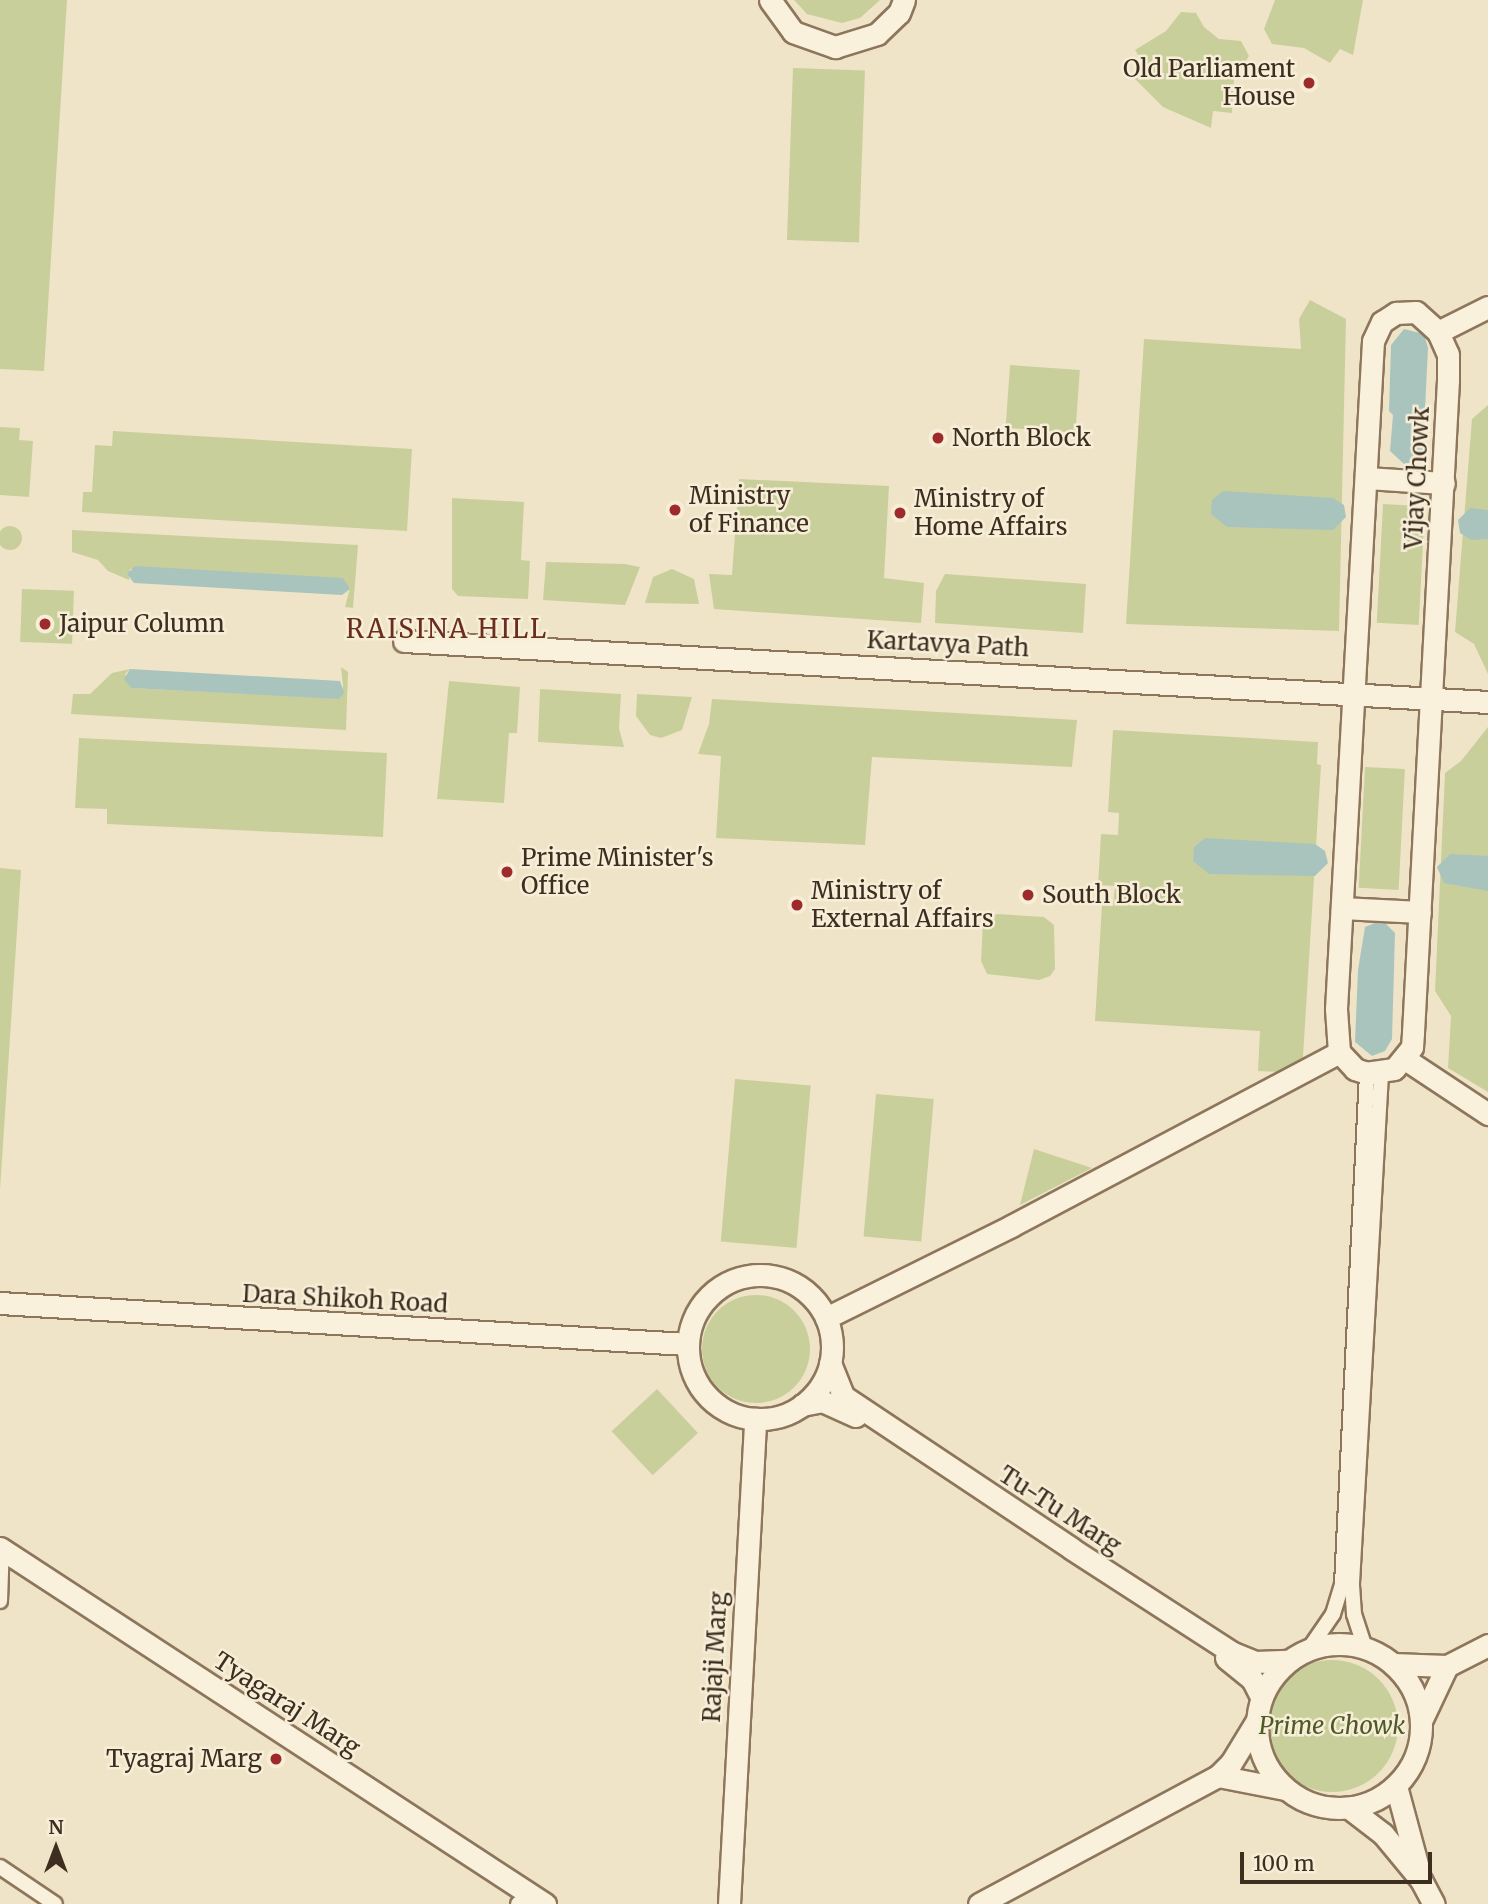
<!DOCTYPE html>
<style>
body{margin:0}
#map{position:relative;width:1488px;height:1904px;overflow:hidden;background:#f0e4c8;font-family:Merriweather,serif}
div>[style]{position:absolute}
.green>*{inset:0;background:#c9cf9b;transform-origin:0 0}
.round{border-radius:50%}
.water>*{inset:0;background:#a9c4bc}
.roads{filter:drop-shadow(2px 0 #8d765c) drop-shadow(-2px 0 #8d765c) drop-shadow(0 2px #8d765c) drop-shadow(0 -2px #8d765c)}
.street>*{height:14px;margin:-7px;padding:0 7px;transform-origin:7px;border-radius:7px;background:#faf1dc}
.secondary>*{height:21px;margin:-10.5px;padding:0 10.5px;transform-origin:10.5px;border-radius:10.5px;background:#faf1dc}
.secondary>.ring{margin:-10.5px;padding:0;box-sizing:content-box;background:none;border:21px solid #faf1dc;border-radius:50%}
.dots>*{width:19px;height:19px;translate:-50% -50%;box-sizing:border-box;border:4px solid #f7eed8;border-radius:50%}
span{translate:-50% -50%;white-space:nowrap;text-align:center;line-height:1.15;-webkit-text-stroke:5px #f7eed8;paint-order:stroke}
.poi-label{font-size:24px;color:#3d2e20}
.right{translate:-100% -50%;text-align:right}
.left{translate:0 -50%;text-align:left}
.street-label{font-size:24px;color:#3d2e20}
.park-label{font-size:24px;color:#4d5a26;font-style:italic}
.neighbourhood-label{font-size:26px;color:#6b2e1e;letter-spacing:2px}
.north{position:absolute;left:21px;top:1813px;width:70px;height:70px;-webkit-text-stroke:5px #f7eed8;paint-order:stroke;rotate:0deg;font-size:19px;font-weight:700;line-height:28px;text-align:center;color:#3d2e20}
.north::after{content:'';display:block;margin:auto;width:24px;height:32px;background:#3d2e20;clip-path:polygon(50% 0,100% 100%,50% 72%,0 100%)}
.scale{position:absolute;left:1240px;top:1852px;width:192px;height:32px;box-sizing:border-box;border:4px solid #3d2e20;border-top:0;padding-left:9px;font-size:21px;line-height:24px;white-space:nowrap;color:#3d2e20;-webkit-text-stroke:5px #f7eed8;paint-order:stroke}
</style>
<div id="map">
<div class="green">
<div style="clip-path:polygon(0 0,67px 0,44px 371px,0 369px)"></div>
<div style="clip-path:polygon(794px 0,880px 0,860px 18px,842px 23px,807px 14px)"></div>
<div style="clip-path:polygon(1275px 0,1363px 0,1353px 55px,1340px 49px,1330px 63px,1304px 48px,1272px 44px,1264px 29px)"></div>
<div style="clip-path:polygon(1181px 12px,1196px 13px,1204px 27px,1219px 39px,1241px 41px,1249px 56px,1234px 79px,1232px 113px,1213px 111px,1211px 128px,1163px 107px,1132px 76px,1145px 66px,1135px 50px,1166px 31px)"></div>
<div style="left:793px;top:68px;width:72px;height:172px;rotate:2deg"></div>
<div style="clip-path:polygon(1310px 300px,1346px 319px,1339px 631px,1126px 624px,1144px 339px,1301px 349px,1299px 319px)"></div>
<div style="left:1010px;top:365px;width:70px;height:63px;rotate:4deg"></div>
<div style="clip-path:polygon(1488px 405px,1488px 674px,1474px 644px,1455px 632px,1472px 419px)"></div>
<div style="clip-path:polygon(0 427px,20px 428px,19px 440px,33px 441px,29px 497px,0 495px)"></div>
<div style="clip-path:polygon(113px 431px,412px 449px,407px 531px,82px 512px,83px 492px,92px 492px,95px 445px,112px 446px)"></div>
<div style="clip-path:polygon(739px 479px,889px 486px,884px 578px,924px 583px,921px 623px,714px 609px,709px 574px,732px 575px)"></div>
<div style="clip-path:polygon(452px 498px,524px 502px,521px 560px,530px 561px,528px 599px,458px 596px,452px 589px)"></div>
<div style="left:1383px;top:504px;width:42px;height:119px;rotate:3deg"></div>
<div class="round" style="left:-2px;top:526px;width:24px;height:24px"></div>
<div style="clip-path:polygon(72px 530px,358px 545px,353px 608px,345px 607px,350px 588px,130px 569px,129px 580px,108px 571px,98px 560px,72px 552px)"></div>
<div style="clip-path:polygon(546px 562px,625px 564px,640px 567px,625px 605px,543px 600px)"></div>
<div style="clip-path:polygon(672px 569px,694px 579px,699px 604px,645px 603px,653px 577px)"></div>
<div style="clip-path:polygon(945px 574px,1086px 584px,1083px 633px,935px 623px,936px 591px)"></div>
<div style="left:22px;top:589px;width:52px;height:53px;rotate:2deg"></div>
<div style="clip-path:polygon(341px 667px,348px 672px,346px 730px,71px 714px,73px 694px,90px 694px,112px 673px,130px 669px,125px 674px,131px 688px,339px 698px,343px 686px)"></div>
<div style="clip-path:polygon(449px 681px,520px 687px,517px 733px,509px 733px,504px 803px,437px 799px)"></div>
<div style="clip-path:polygon(540px 689px,621px 694px,619px 728px,624px 747px,538px 742px)"></div>
<div style="clip-path:polygon(637px 694px,692px 697px,682px 730px,661px 738px,650px 735px,636px 716px)"></div>
<div style="clip-path:polygon(712px 699px,1077px 720px,1072px 767px,872px 757px,865px 845px,716px 838px,721px 756px,698px 754px,709px 724px)"></div>
<div style="clip-path:polygon(1488px 727px,1488px 1092px,1448px 1068px,1451px 1016px,1435px 991px,1445px 773px,1461px 761px)"></div>
<div style="clip-path:polygon(1113px 730px,1318px 742px,1317px 764px,1321px 765px,1302px 1073px,1258px 1071px,1260px 1031px,1095px 1021px,1102px 905px,1113px 906px,1115px 886px,1098px 885px,1101px 834px,1118px 835px,1119px 813px,1108px 812px)"></div>
<div style="clip-path:polygon(79px 738px,387px 753px,383px 837px,107px 824px,107px 809px,75px 808px)"></div>
<div style="left:1365px;top:767px;width:40px;height:121px;rotate:3deg"></div>
<div style="clip-path:polygon(0 868px,21px 870px,0 1190px)"></div>
<div style="clip-path:polygon(997px 914px,1044px 917px,1054px 925px,1055px 969px,1050px 976px,1039px 980px,987px 974px,981px 961px,983px 922px)"></div>
<div style="left:735px;top:1079px;width:76px;height:163px;rotate:5deg"></div>
<div style="left:876px;top:1094px;width:58px;height:143px;rotate:5deg"></div>
<div style="clip-path:polygon(1034px 1149px,1092px 1168px,1020px 1205px)"></div>
<div class="round" style="left:702px;top:1295px;width:108px;height:108px"></div>
<div style="left:657px;top:1389px;width:60px;height:62px;rotate:47deg"></div>
<div class="round" style="left:1266px;top:1660px;width:132px;height:132px"></div>
</div>
<div class="water">
<div style="clip-path:polygon(1404px 329px,1424px 334px,1428px 348px,1423px 450px,1416px 461px,1404px 464px,1390px 451px,1393px 415px,1389px 411px,1391px 345px)"></div>
<div style="clip-path:polygon(1223px 491px,1333px 498px,1344px 505px,1346px 517px,1333px 530px,1227px 527px,1211px 514px,1212px 500px)"></div>
<div style="clip-path:polygon(1470px 508px,1488px 510px,1488px 539px,1471px 540px,1460px 533px,1458px 520px)"></div>
<div style="clip-path:polygon(135px 566px,343px 578px,350px 589px,342px 595px,134px 583px,127px 574px)"></div>
<div style="clip-path:polygon(130px 669px,340px 681px,344px 693px,339px 699px,131px 688px,124px 679px)"></div>
<div style="clip-path:polygon(1205px 838px,1315px 844px,1325px 851px,1328px 863px,1315px 876px,1209px 874px,1193px 861px,1194px 847px)"></div>
<div style="clip-path:polygon(1450px 854px,1488px 856px,1488px 891px,1444px 883px,1437px 867px)"></div>
<div style="clip-path:polygon(1382px 920px,1395px 933px,1392px 1039px,1385px 1051px,1372px 1056px,1355px 1042px,1358px 970px,1365px 927px)"></div>
</div>
<div class="roads">
<div class="street">
<div style="left:0;top:1601px;width:36px;rotate:-88deg"></div>
<div style="left:1365px;top:1648px;width:36px;rotate:-108deg"></div>
<div style="left:1354px;top:1614px;width:31px;rotate:-94deg"></div>
<div style="left:1352px;top:1583px;width:510px;rotate:-86.74deg"></div>
<div style="left:1309px;top:1649px;width:42px;rotate:-55.6deg"></div>
<div style="left:1333px;top:1614px;width:30px;rotate:-73deg"></div>
<div style="left:1342px;top:1585px;width:513px;rotate:-87.2deg"></div>
<div style="left:0;top:1867px;width:66px;rotate:33.9deg"></div>
<div style="left:518px;top:1904px;width:1px;rotate:-45deg"></div>
</div>
<div class="secondary">
<div style="left:770px;top:0;width:39px;rotate:54deg"></div>
<div style="left:793px;top:32px;width:45px;rotate:19.7deg"></div>
<div style="left:835px;top:47px;width:44px;rotate:-17.2deg"></div>
<div style="left:877px;top:34px;width:30px;rotate:-44deg"></div>
<div style="left:899px;top:13px;width:14px;rotate:-69deg"></div>
<div style="left:1416px;top:312px;width:30px;rotate:42deg"></div>
<div style="left:1438px;top:332px;width:24px;rotate:66deg"></div>
<div style="left:1448px;top:354px;width:26px;rotate:90deg"></div>
<div style="left:1448px;top:380px;width:654px;rotate:93.07deg"></div>
<div style="left:1413px;top:1033px;width:14px;rotate:94deg"></div>
<div style="left:1412px;top:1047px;width:28px;rotate:129deg"></div>
<div style="left:1394px;top:1069px;width:27px;rotate:172deg"></div>
<div style="left:1367px;top:1073px;width:13px;rotate:-162deg"></div>
<div style="left:1355px;top:1069px;width:23px;rotate:-133deg"></div>
<div style="left:1339px;top:1052px;width:43px;rotate:-94deg"></div>
<div style="left:1336px;top:1009px;width:669px;rotate:-86.83deg"></div>
<div style="left:1373px;top:341px;width:21px;rotate:-65deg"></div>
<div style="left:1382px;top:322px;width:17px;rotate:-33deg"></div>
<div style="left:1396px;top:313px;width:20px;rotate:-3deg"></div>
<div style="left:1438px;top:332px;width:56px;rotate:-26.6deg"></div>
<div style="left:1366px;top:478px;width:78px;rotate:3.7deg"></div>
<div style="left:404px;top:641px;width:1086px;rotate:3.22deg"></div>
<div style="left:1342px;top:908px;width:78px;rotate:2.9deg"></div>
<div style="left:1405px;top:1059px;width:100px;rotate:33.5deg"></div>
<div class="ring" style="left:688px;top:1275px;width:123px;height:123px"></div>
<div style="left:0;top:1303px;width:688px;rotate:3.42deg"></div>
<div style="left:826px;top:1318px;width:207px;rotate:-26.4deg"></div>
<div style="left:1011px;top:1226px;width:371px;rotate:-27.9deg"></div>
<div style="left:830px;top:1363px;width:35px;rotate:68deg"></div>
<div style="left:843px;top:1396px;width:275px;rotate:33.7deg"></div>
<div style="left:1072px;top:1549px;width:192px;rotate:32.9deg"></div>
<div style="left:1233px;top:1653px;width:24px;rotate:22deg"></div>
<div style="left:1255px;top:1662px;width:33px;rotate:-2deg"></div>
<div style="left:802px;top:1405px;width:20px;rotate:-11deg"></div>
<div style="left:822px;top:1401px;width:37px;rotate:24deg"></div>
<div style="left:0;top:1548px;width:651px;rotate:33.15deg"></div>
<div class="ring" style="left:1257px;top:1644px;width:143px;height:143px"></div>
<div style="left:1226px;top:1658px;width:33px;rotate:39deg"></div>
<div style="left:1252px;top:1679px;width:20px;rotate:63deg"></div>
<div style="left:1393px;top:1664px;width:54px;rotate:2.1deg"></div>
<div style="left:1447px;top:1666px;width:46px;rotate:-27.1deg"></div>
<div style="left:1421px;top:1721px;width:61px;rotate:-64.7deg"></div>
<div style="left:1218px;top:1776px;width:68px;rotate:11deg"></div>
<div style="left:1396px;top:1786px;width:88px;rotate:74.9deg"></div>
<div style="left:1349px;top:1808px;width:43px;rotate:37.4deg"></div>
<div style="left:1383px;top:1834px;width:60px;rotate:50.4deg"></div>
<div style="left:1421px;top:1880px;width:27px;rotate:62deg"></div>
<div style="left:729px;top:1904px;width:486px;rotate:-86.9deg"></div>
<div style="left:979px;top:1904px;width:271px;rotate:-28.2deg"></div>
<div style="left:1218px;top:1776px;width:18px;rotate:-45deg"></div>
<div style="left:1231px;top:1763px;width:48px;rotate:-58.6deg"></div>
</div>
</div>
<div class="dots">
<div style="left:1309px;top:83px;background:#9e2a2b"></div>
<div style="left:938px;top:438px;background:#9e2a2b"></div>
<div style="left:675px;top:510px;background:#9e2a2b"></div>
<div style="left:900px;top:513px;background:#9e2a2b"></div>
<div style="left:45px;top:624px;background:#9e2a2b"></div>
<div style="left:507px;top:872px;background:#9e2a2b"></div>
<div style="left:1028px;top:895px;background:#9e2a2b"></div>
<div style="left:797px;top:905px;background:#9e2a2b"></div>
<div style="left:276px;top:1759px;background:#9e2a2b"></div>
</div>
<div class="poi-label">
<span class="right" style="left:1295px;top:83px">Old Parliament<br>House</span>
<span class="left" style="left:952px;top:438px">North Block</span>
<span class="left" style="left:689px;top:510px">Ministry<br>of Finance</span>
<span class="left" style="left:914px;top:513px">Ministry of<br>Home Affairs</span>
<span class="left" style="left:59px;top:624px">Jaipur Column</span>
<span class="left" style="left:521px;top:872px">Prime Minister's<br>Office</span>
<span class="left" style="left:811px;top:905px">Ministry of<br>External Affairs</span>
<span class="left" style="left:1042px;top:895px">South Block</span>
<span class="right" style="left:262px;top:1759px">Tyagraj Marg</span>
</div>
<div class="street-label">
<span style="left:1417px;top:478px;rotate:-87deg">Vijay Chowk</span>
<span style="left:948px;top:644px;rotate:3deg">Kartavya Path</span>
<span style="left:345px;top:1299px;rotate:3deg">Dara Shikoh Road</span>
<span style="left:1060px;top:1510px;rotate:33deg">Tu-Tu Marg</span>
<span style="left:715px;top:1657px;rotate:-87deg">Rajaji Marg</span>
<span style="left:287px;top:1704px;rotate:33deg">Tyagaraj Marg</span>
</div>
<div class="park-label">
<span style="left:1332px;top:1726px">Prime Chowk</span>
</div>
<div class="neighbourhood-label">
<span style="left:447px;top:629px">RAISINA HILL</span>
</div>
<div class="north">N</div>
<div class="scale">100 m</div>
</div>
